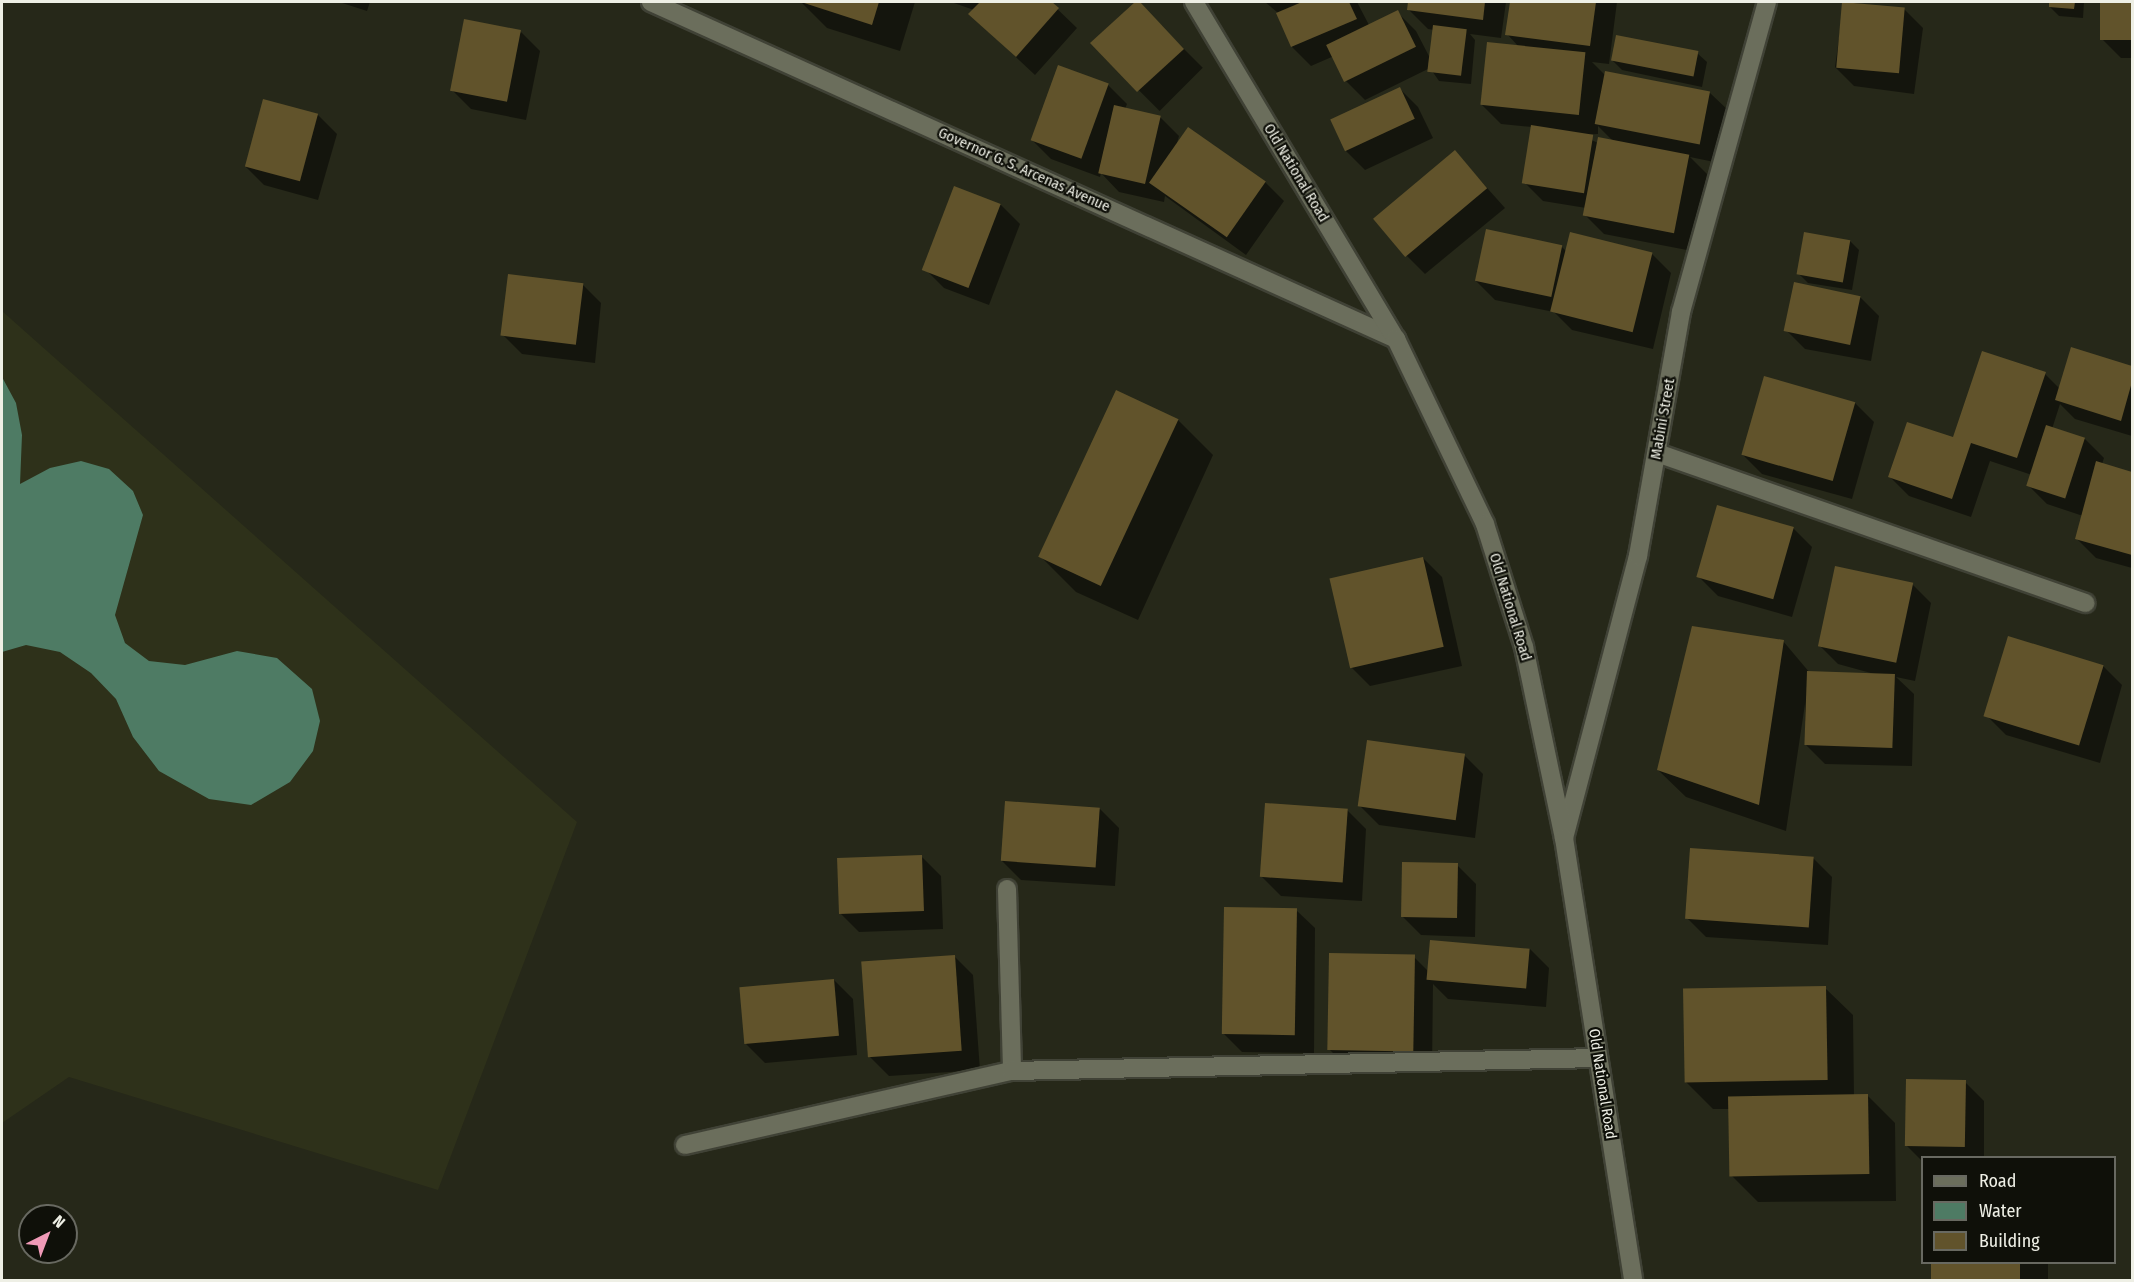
<!DOCTYPE html>
<style>
body{margin:0}
#map{position:relative;width:2134px;height:1282px;overflow:hidden;background:#262819;font-family:"Fira Sans Condensed",sans-serif}
div>[style]{position:absolute}
.built>*{inset:0;background:#2e311a}
.water>*{inset:0;background:#4e7b64}
.shadow>*{inset:0;background:#0007;transform-origin:0 0}
.building>*{inset:0;background:#61532b;transform-origin:0 0}
.roads{filter:drop-shadow(2px 0 #404236) drop-shadow(-2px 0 #404236) drop-shadow(0 2px #404236) drop-shadow(0 -2px #404236)}
.lane>*{height:18px;margin:-9px;padding:0 9px;transform-origin:9px;border-radius:9px;background:#6b6e5c}
.street>*{height:18px;margin:-9px;padding:0 9px;transform-origin:9px;border-radius:9px;background:#6b6e5c}
.secondary>*{height:18px;margin:-9px;padding:0 9px;transform-origin:9px;border-radius:9px;background:#6b6e5c}
span{translate:-50% -50%;white-space:nowrap;text-align:center;line-height:1.15;-webkit-text-stroke:4.5px #0f1009;paint-order:stroke}
.street-label{font-size:15px;color:#eeefe5}
.frame{position:absolute;inset:0;border:3px solid #eeefe5;pointer-events:none}
.legend{position:absolute;left:1921px;top:1156px;width:195px;height:108px;box-sizing:border-box;background:#0f1009;border:2px solid #686961;margin:0;padding:8px 10px;list-style:none;font-size:18px;color:#eeefe5}
.legend li{display:flex;align-items:center;gap:12px;height:30px}
.legend b{width:30px;border:2px solid #686961}
.north{position:absolute;left:18px;top:1204px;width:60px;height:60px;box-sizing:border-box;background:#0f1009;border:2px solid #686961;border-radius:50%;rotate:42deg;font-size:16px;font-weight:700;line-height:24px;text-align:center;color:#eeefe5}
.north::after{content:'';display:block;margin:auto;width:21px;height:27px;background:#f09ab7;clip-path:polygon(50% 0,100% 100%,50% 72%,0 100%)}
</style>
<div id="map">
<div class="built">
<div style="clip-path:polygon(2px 311px,577px 822px,438px 1190px,69px 1077px,2px 1123px)"></div>
</div>
<div class="water">
<div style="clip-path:polygon(2px 377px,16px 403px,22px 435px,20px 484px,50px 468px,81px 461px,109px 469px,133px 491px,143px 515px,115px 615px,125px 643px,149px 661px,185px 665px,237px 651px,277px 658px,312px 689px,320px 721px,313px 751px,290px 782px,251px 805px,209px 799px,159px 771px,133px 737px,116px 699px,91px 673px,60px 652px,26px 645px,2px 652px)"></div>
</div>
<div class="shadow">
<div style="clip-path:polygon(339px 2px,370px 2px,367px 11px)"></div>
<div style="clip-path:polygon(801px 2px,915px 2px,900px 51px,827px 28px)"></div>
<div style="clip-path:polygon(951px 2px,1050px 2px,1077px 28px,1035px 75px,970px 14px,974px 10px)"></div>
<div style="left:1137px;top:2px;width:93px;height:61px;rotate:45deg"></div>
<div style="clip-path:polygon(1265px 2px,1357px 2px,1369px 25px,1397px 12px,1416px 31px,1431px 60px,1434px 30px,1428px 29px,1409px 10px,1410px 2px,1506px 2px,1501px 38px,1470px 34px,1475px 40px,1471px 84px,1439px 81px,1430px 68px,1365px 100px,1346px 81px,1334px 56px,1311px 66px,1292px 47px,1277px 12px)"></div>
<div style="clip-path:polygon(evenodd,1511px 2px,1617px 2px,1609px 64px,1592px 62px,1605px 75px,1710px 93px,1729px 111px,1719px 163px,1690px 157px,1707px 174px,1692px 251px,1604px 234px,1585px 215px,1586px 208px,1543px 201px,1524px 182px,1532px 127px,1501px 124px,1482px 105px,1519px 47px,1507px 34px,1511px 2px,1598px 126px,1613px 141px,1598px 143px,1581px 135px,1598px 134px,1598px 126px)"></div>
<div style="clip-path:polygon(1844px 2px,1904px 9px,1923px 28px,1914px 94px,1854px 86px,1835px 67px)"></div>
<div style="clip-path:polygon(2050px 2px,2084px 2px,2083px 18px,2059px 16px,2050px 7px)"></div>
<div style="clip-path:polygon(2102px 2px,2132px 2px,2132px 58px,2121px 58px,2102px 39px)"></div>
<div style="clip-path:polygon(521px 32px,540px 51px,526px 120px,471px 109px,452px 90px)"></div>
<div style="clip-path:polygon(1697px 53px,1707px 62px,1702px 87px,1622px 70px,1613px 61px)"></div>
<div style="clip-path:polygon(1108px 85px,1127px 104px,1125px 109px,1160px 117px,1179px 136px,1176px 147px,1265px 182px,1284px 201px,1246px 255px,1165px 196px,1164px 202px,1119px 192px,1101px 173px,1100px 177px,1051px 159px,1032px 140px)"></div>
<div style="clip-path:polygon(1399px 88px,1418px 107px,1433px 138px,1365px 170px,1346px 151px)"></div>
<div style="clip-path:polygon(318px 115px,337px 134px,318px 200px,264px 185px,245px 166px)"></div>
<div style="clip-path:polygon(1455px 152px,1505px 208px,1425px 274px,1406px 255px)"></div>
<div style="clip-path:polygon(955px 188px,1001px 205px,1020px 224px,989px 305px,944px 288px,925px 269px)"></div>
<div style="clip-path:polygon(1850px 241px,1859px 250px,1852px 290px,1808px 283px,1799px 274px)"></div>
<div style="clip-path:polygon(1561px 246px,1567px 252px,1652px 254px,1671px 273px,1653px 349px,1572px 330px,1554px 312px,1495px 300px,1476px 281px)"></div>
<div style="clip-path:polygon(582px 284px,601px 303px,595px 363px,522px 354px,503px 335px)"></div>
<div style="clip-path:polygon(1860px 297px,1879px 316px,1871px 361px,1805px 349px,1786px 330px)"></div>
<div style="clip-path:polygon(2072px 349px,2132px 368px,2132px 436px,2075px 419px,2060px 404px,2052px 429px,2085px 439px,2104px 458px,2102px 464px,2132px 473px,2132px 568px,2096px 558px,2077px 539px,2083px 516px,2047px 504px,2028px 485px,2032px 475px,1990px 461px,1971px 517px,1909px 496px,1890px 477px,1954px 439px,2045px 374px,2060px 389px)"></div>
<div style="clip-path:polygon(1855px 403px,1874px 422px,1852px 499px,1762px 474px,1743px 455px)"></div>
<div style="clip-path:polygon(1178px 420px,1213px 455px,1138px 620px,1076px 592px,1041px 557px)"></div>
<div style="clip-path:polygon(1793px 528px,1812px 547px,1792px 617px,1718px 596px,1699px 577px)"></div>
<div style="clip-path:polygon(1423px 558px,1442px 577px,1462px 666px,1370px 686px,1351px 667px)"></div>
<div style="clip-path:polygon(1912px 584px,1931px 603px,1915px 681px,1896px 677px,1914px 694px,1912px 766px,1825px 764px,1806px 745px,1805px 704px,1786px 831px,1686px 797px,1658px 770px,1783px 641px,1810px 673px,1878px 675px,1838px 664px,1819px 645px)"></div>
<div style="clip-path:polygon(2103px 666px,2122px 685px,2100px 763px,2006px 735px,1987px 716px)"></div>
<div style="clip-path:polygon(1464px 755px,1483px 774px,1475px 838px,1379px 825px,1360px 806px)"></div>
<div style="clip-path:polygon(1100px 809px,1119px 828px,1115px 886px,1021px 880px,1002px 861px)"></div>
<div style="clip-path:polygon(1347px 810px,1366px 829px,1362px 901px,1281px 896px,1262px 877px)"></div>
<div style="clip-path:polygon(922px 857px,941px 876px,943px 929px,859px 932px,840px 913px)"></div>
<div style="clip-path:polygon(1813px 858px,1832px 877px,1828px 945px,1706px 937px,1687px 918px)"></div>
<div style="clip-path:polygon(1457px 865px,1476px 884px,1475px 937px,1421px 935px,1402px 916px)"></div>
<div style="clip-path:polygon(1296px 910px,1315px 928px,1314px 1053px,1242px 1052px,1223px 1033px)"></div>
<div style="clip-path:polygon(1530px 949px,1549px 968px,1546px 1007px,1448px 999px,1433px 984px,1432px 1070px,1348px 1068px,1329px 1049px,1414px 957px,1429px 972px)"></div>
<div style="clip-path:polygon(954px 956px,973px 975px,980px 1070px,889px 1076px,870px 1057px)"></div>
<div style="clip-path:polygon(834px 980px,853px 999px,857px 1055px,765px 1063px,746px 1044px)"></div>
<div style="clip-path:polygon(1825px 988px,1853px 1015px,1854px 1096px,1868px 1096px,1895px 1123px,1896px 1201px,1758px 1202px,1731px 1175px,1730px 1109px,1713px 1109px,1685px 1081px)"></div>
<div style="clip-path:polygon(1965px 1082px,1984px 1101px,1984px 1158px,1922px 1158px,1922px 1161px,1906px 1145px)"></div>
<div style="left:1933px;top:1262px;width:115px;height:18px"></div>
</div>
<div class="building">
<div style="clip-path:polygon(801px 2px,879px 2px,872px 25px)"></div>
<div style="clip-path:polygon(980px 2px,1052px 2px,1059px 8px,1016px 57px,968px 14px)"></div>
<div style="clip-path:polygon(1135px 2px,1140px 2px,1184px 49px,1137px 92px,1090px 43px)"></div>
<div style="clip-path:polygon(1302px 2px,1349px 2px,1357px 19px,1291px 47px,1276px 13px)"></div>
<div style="clip-path:polygon(1408px 2px,1485px 2px,1483px 20px,1407px 10px)"></div>
<div style="clip-path:polygon(1510px 2px,1596px 2px,1590px 46px,1505px 35px)"></div>
<div style="left:1842px;top:2px;width:63px;height:66px;rotate:5deg"></div>
<div style="clip-path:polygon(2049px 2px,2075px 2px,2074px 9px,2049px 7px)"></div>
<div style="left:2100px;top:2px;width:32px;height:38px"></div>
<div style="left:1398px;top:10px;width:41px;height:80px;rotate:64deg"></div>
<div style="left:464px;top:19px;width:58px;height:73px;rotate:11deg"></div>
<div style="left:1433px;top:25px;width:34px;height:47px;rotate:7deg"></div>
<div style="left:1616px;top:35px;width:84px;height:26px;rotate:11deg"></div>
<div style="left:1487px;top:42px;width:99px;height:63px;rotate:6deg"></div>
<div style="left:1058px;top:65px;width:54px;height:80px;rotate:20deg"></div>
<div style="left:1605px;top:71px;width:107px;height:54px;rotate:11deg"></div>
<div style="left:1400px;top:87px;width:35px;height:77px;rotate:65deg"></div>
<div style="left:263px;top:99px;width:57px;height:70px;rotate:15deg"></div>
<div style="left:1114px;top:105px;width:48px;height:70px;rotate:13deg"></div>
<div style="left:1531px;top:125px;width:63px;height:59px;rotate:9deg"></div>
<div style="left:1188px;top:127px;width:95px;height:68px;rotate:35deg"></div>
<div style="left:1598px;top:137px;width:93px;height:80px;rotate:11deg"></div>
<div style="left:1455px;top:150px;width:50px;height:107px;rotate:50deg"></div>
<div style="left:954px;top:186px;width:50px;height:90px;rotate:21deg"></div>
<div style="left:1486px;top:229px;width:78px;height:53px;rotate:12deg"></div>
<div style="left:1570px;top:232px;width:85px;height:82px;rotate:14deg"></div>
<div style="left:1804px;top:232px;width:47px;height:43px;rotate:10deg"></div>
<div style="left:508px;top:274px;width:76px;height:62px;rotate:7deg"></div>
<div style="left:1794px;top:282px;width:68px;height:50px;rotate:12deg"></div>
<div style="clip-path:polygon(2071px 347px,2132px 366px,2132px 382px,2121px 421px,2055px 400px)"></div>
<div style="clip-path:polygon(1982px 351px,2046px 372px,2017px 458px,1971px 443px,1952px 499px,1888px 477px,1907px 422px,1953px 437px)"></div>
<div style="left:1764px;top:376px;width:95px;height:82px;rotate:16deg"></div>
<div style="left:1116px;top:390px;width:69px;height:184px;rotate:25deg"></div>
<div style="left:2046px;top:425px;width:41px;height:64px;rotate:18deg"></div>
<div style="clip-path:polygon(2096px 461px,2132px 472px,2132px 555px,2075px 539px)"></div>
<div style="left:1717px;top:505px;width:80px;height:75px;rotate:16deg"></div>
<div style="left:1423px;top:557px;width:92px;height:96px;rotate:77deg"></div>
<div style="left:1835px;top:566px;width:80px;height:82px;rotate:12deg"></div>
<div style="clip-path:polygon(1692px 626px,1784px 640px,1759px 805px,1657px 770px)"></div>
<div style="left:2008px;top:636px;width:100px;height:84px;rotate:17deg"></div>
<div style="left:1807px;top:671px;width:88px;height:74px;rotate:2deg"></div>
<div style="left:1367px;top:740px;width:99px;height:67px;rotate:8deg"></div>
<div style="left:1005px;top:801px;width:95px;height:60px;rotate:4deg"></div>
<div style="left:1265px;top:803px;width:83px;height:74px;rotate:4deg"></div>
<div style="left:1690px;top:848px;width:124px;height:71px;rotate:4deg"></div>
<div style="left:922px;top:855px;width:56px;height:85px;rotate:88deg"></div>
<div style="left:1402px;top:862px;width:56px;height:55px;rotate:1deg"></div>
<div style="left:1224px;top:907px;width:73px;height:127px;rotate:1deg"></div>
<div style="left:1430px;top:940px;width:100px;height:40px;rotate:5deg"></div>
<div style="left:1329px;top:953px;width:86px;height:97px;rotate:1deg"></div>
<div style="left:955px;top:955px;width:96px;height:94px;rotate:86deg"></div>
<div style="left:834px;top:979px;width:57px;height:95px;rotate:85deg"></div>
<div style="left:1826px;top:986px;width:94px;height:143px;rotate:89deg"></div>
<div style="left:1906px;top:1079px;width:60px;height:67px;rotate:1deg"></div>
<div style="left:1868px;top:1094px;width:80px;height:140px;rotate:89deg"></div>
<div style="left:1931px;top:1262px;width:89px;height:18px"></div>
</div>
<div class="roads">
<div class="lane">
<div style="left:1007px;top:889px;width:182px;rotate:88.4deg"></div>
</div>
<div class="street">
<div style="left:1657px;top:453px;width:454px;rotate:19.3deg"></div>
<div style="left:1564px;top:838px;width:292px;rotate:-75.3deg"></div>
<div style="left:1638px;top:556px;width:248px;rotate:-80deg"></div>
<div style="left:1681px;top:312px;width:322px;rotate:-74.5deg"></div>
<div style="left:685px;top:1145px;width:335px;rotate:-12.8deg"></div>
<div style="left:1012px;top:1071px;width:586px;rotate:-1.27deg"></div>
</div>
<div class="secondary">
<div style="left:651px;top:2px;width:818px;rotate:24.34deg"></div>
<div style="left:1194px;top:2px;width:393px;rotate:59.1deg"></div>
<div style="left:1396px;top:339px;width:205px;rotate:64.3deg"></div>
<div style="left:1485px;top:524px;width:129px;rotate:72.4deg"></div>
<div style="left:1524px;top:647px;width:195px;rotate:78.2deg"></div>
<div style="left:1564px;top:838px;width:447px;rotate:81.1deg"></div>
</div>
</div>
<div class="street-label">
<span style="left:1024px;top:170px;rotate:24deg">Governor G. S. Arcenas Avenue</span>
<span style="left:1296px;top:173px;rotate:59deg">Old National Road</span>
<span style="left:1663px;top:419px;rotate:-80deg">Mabini Street</span>
<span style="left:1510px;top:607px;rotate:73deg">Old National Road</span>
<span style="left:1602px;top:1084px;rotate:81deg">Old National Road</span>
</div>
<div class="frame"></div>
<ul class="legend">
<li><b style="height:8px;background:#6b6e5c"></b>Road</li>
<li><b style="height:16px;background:#4e7b64"></b>Water</li>
<li><b style="height:16px;background:#61532b"></b>Building</li>
</ul>
<div class="north">N</div>
</div>
